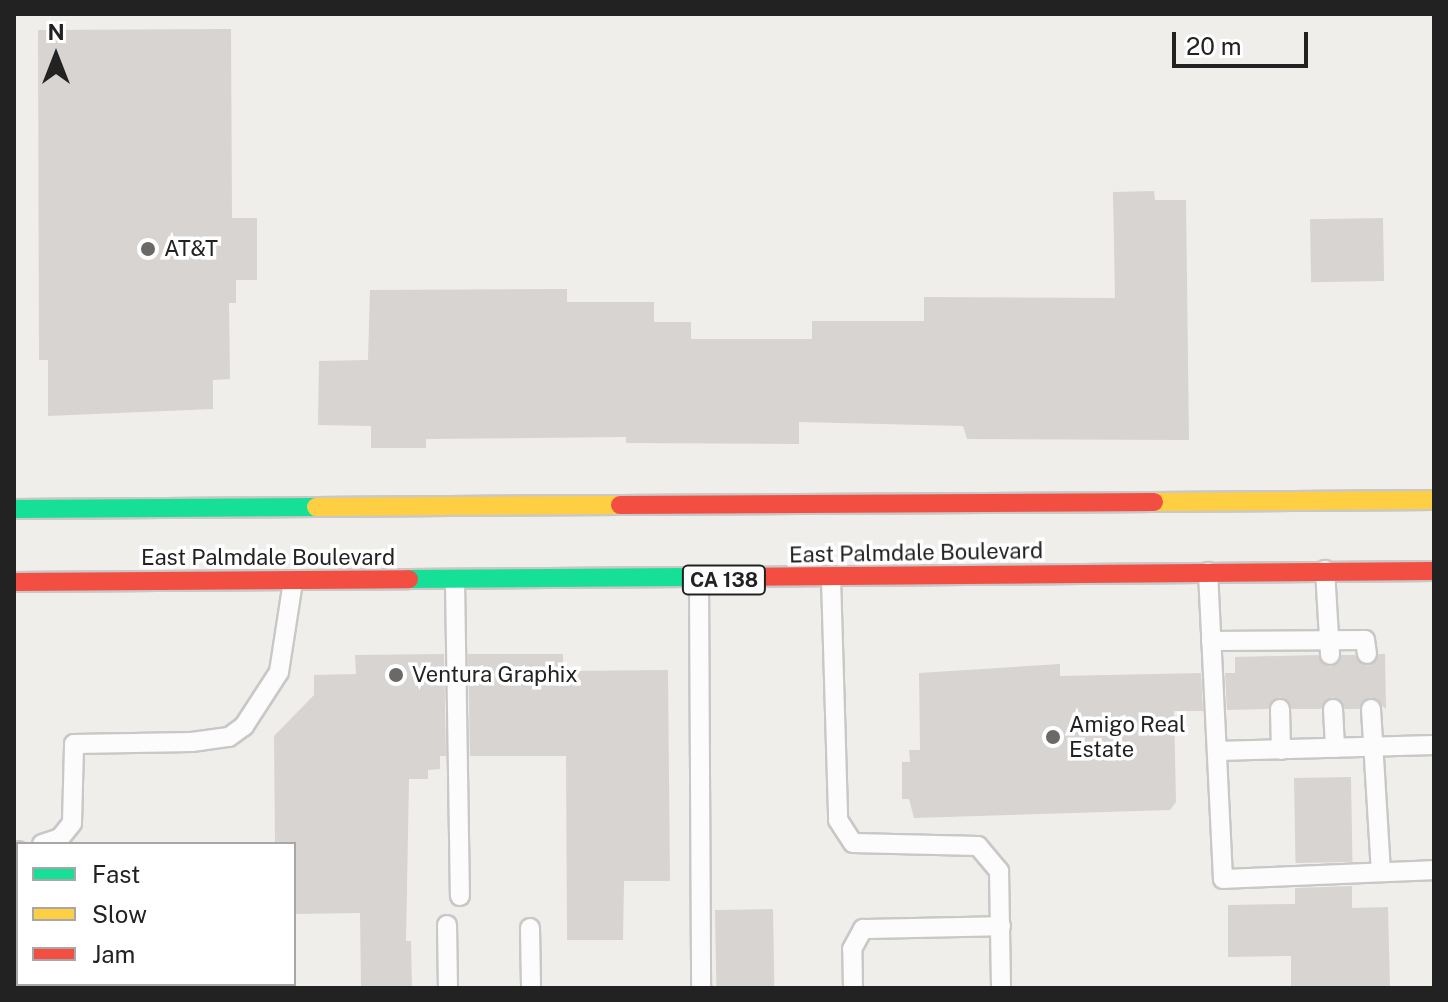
<!DOCTYPE html>
<style>
body{margin:0}
#map{position:relative;width:1448px;height:1002px;overflow:hidden;background:#f0eeeb;font-family:"Public Sans",sans-serif}
div>[style]{position:absolute}
.building>*{inset:0;background:#d7d4d2;transform-origin:0 0}
.roads{filter:drop-shadow(2px 0 #c9c8c7) drop-shadow(-2px 0 #c9c8c7) drop-shadow(0 2px #c9c8c7) drop-shadow(0 -2px #c9c8c7)}
.lane>*{height:18px;margin:-9px;padding:0 9px;transform-origin:9px;border-radius:9px;background:#fdfcfc}
.fast>*{height:18px;margin:-9px;padding:0 9px;transform-origin:9px;border-radius:9px;background:#16e098}
.slow>*{height:18px;margin:-9px;padding:0 9px;transform-origin:9px;border-radius:9px;background:#ffcf43}
.jam>*{height:18px;margin:-9px;padding:0 9px;transform-origin:9px;border-radius:9px;background:#f24e42}
.dots>*{width:22px;height:22px;translate:-50% -50%;box-sizing:border-box;border:4px solid #fff;border-radius:50%}
span{translate:-50% -50%;white-space:nowrap;text-align:center;line-height:1.15;-webkit-text-stroke:7px #fff;paint-order:stroke}
.shield-label span{padding:2px 6px;background:#fff;border:2px solid;border-radius:6px;-webkit-text-stroke-width:0}
.shield-label{font-size:20px;color:#222;font-weight:700}
.poi-label{font-size:22px;color:#222}
.left{translate:0 -50%;text-align:left}
.street-label{font-size:22px;color:#222}
.frame{position:absolute;inset:0;border:16px solid #222;pointer-events:none}
.legend{position:absolute;left:16px;top:842px;width:280px;height:144px;box-sizing:border-box;background:#fff;border:2px solid #a7a7a7;margin:0;padding:10px 14px;list-style:none;font-size:24px;color:#222}
.legend li{display:flex;align-items:center;gap:16px;height:40px}
.legend b{width:40px;border:2px solid #a7a7a7}
.north{position:absolute;left:16px;top:16px;width:80px;height:80px;-webkit-text-stroke:6px #fff;paint-order:stroke;rotate:0deg;font-size:22px;font-weight:700;line-height:32px;text-align:center;color:#222}
.north::after{content:'';display:block;margin:auto;width:28px;height:36px;background:#222;clip-path:polygon(50% 0,100% 100%,50% 72%,0 100%)}
.scale{position:absolute;left:1172px;top:32px;width:136px;height:36px;box-sizing:border-box;border:4px solid #222;border-top:0;padding-left:10px;font-size:24px;line-height:28px;white-space:nowrap;color:#222;-webkit-text-stroke:6px #fff;paint-order:stroke}
</style>
<div id="map">
<div class="building">
<div style="clip-path:polygon(231px 29px,232px 218px,257px 218px,257px 280px,236px 280px,236px 303px,229px 303px,230px 379px,213px 380px,213px 409px,48px 416px,48px 360px,39px 360px,38px 30px)"></div>
<div style="clip-path:polygon(1154px 191px,1155px 200px,1186px 200px,1189px 440px,967px 439px,963px 426px,799px 422px,799px 444px,626px 443px,626px 437px,426px 439px,426px 448px,371px 448px,371px 426px,318px 425px,319px 361px,368px 360px,370px 290px,567px 289px,567px 302px,654px 302px,654px 322px,691px 322px,691px 339px,812px 339px,812px 321px,924px 321px,924px 297px,1115px 298px,1113px 192px)"></div>
<div style="left:1383px;top:218px;width:63px;height:73px;rotate:89deg"></div>
<div style="clip-path:polygon(444px 654px,446px 756px,440px 756px,440px 769px,428px 770px,428px 779px,409px 779px,406px 941px,411px 941px,412px 988px,361px 988px,360px 913px,294px 914px,294px 844px,275px 844px,274px 736px,314px 695px,314px 675px,356px 674px,355px 655px)"></div>
<div style="clip-path:polygon(468px 654px,563px 654px,563px 671px,668px 670px,670px 881px,624px 881px,623px 940px,567px 940px,566px 756px,470px 756px)"></div>
<div style="clip-path:polygon(1379px 654px,1385px 654px,1386px 709px,1371px 697px,1359px 709px,1345px 709px,1333px 697px,1321px 709px,1292px 709px,1280px 697px,1268px 709px,1227px 710px,1225px 673px,1235px 673px,1235px 657px,1318px 655px,1330px 667px,1342px 655px,1355px 655px,1368px 666px)"></div>
<div style="clip-path:polygon(1060px 664px,1060px 676px,1201px 673px,1203px 711px,1174px 711px,1176px 802px,1170px 810px,914px 818px,909px 799px,902px 799px,902px 762px,910px 762px,909px 750px,920px 750px,919px 673px)"></div>
<div style="left:1351px;top:777px;width:85px;height:57px;rotate:89deg"></div>
<div style="clip-path:polygon(1352px 886px,1352px 908px,1388px 907px,1390px 988px,1291px 988px,1291px 956px,1228px 957px,1228px 905px,1295px 904px,1295px 888px)"></div>
<div style="left:773px;top:909px;width:79px;height:58px;rotate:89deg"></div>
</div>
<div class="roads">
<div class="lane">
<div style="left:1325px;top:570px;width:85px;rotate:86.6deg"></div>
<div style="left:1208px;top:572px;width:307px;rotate:87.2deg"></div>
<div style="left:1223px;top:879px;width:211px;rotate:-2.4deg"></div>
<div style="left:831px;top:578px;width:242px;rotate:88.3deg"></div>
<div style="left:838px;top:820px;width:27px;rotate:57deg"></div>
<div style="left:853px;top:843px;width:125px;rotate:1.4deg"></div>
<div style="left:978px;top:846px;width:33px;rotate:50deg"></div>
<div style="left:999px;top:871px;width:117px;rotate:89deg"></div>
<div style="left:699px;top:580px;width:408px;rotate:89.7deg"></div>
<div style="left:455px;top:581px;width:315px;rotate:89.1deg"></div>
<div style="left:1211px;top:641px;width:154px;rotate:-0.4deg"></div>
<div style="left:1365px;top:640px;width:14px;rotate:82deg"></div>
<div style="left:1280px;top:709px;width:41px;rotate:88.6deg"></div>
<div style="left:1333px;top:709px;width:39px;rotate:87deg"></div>
<div style="left:1371px;top:709px;width:162px;rotate:86.5deg"></div>
<div style="left:1217px;top:751px;width:217px;rotate:-1.6deg"></div>
<div style="left:42px;top:844px;width:19px;rotate:-18deg"></div>
<div style="left:60px;top:838px;width:19px;rotate:-51deg"></div>
<div style="left:72px;top:823px;width:79px;rotate:-88.5deg"></div>
<div style="left:74px;top:744px;width:118px;rotate:-1deg"></div>
<div style="left:192px;top:742px;width:37px;rotate:-8deg"></div>
<div style="left:229px;top:737px;width:19px;rotate:-36deg"></div>
<div style="left:244px;top:726px;width:64px;rotate:-57.1deg"></div>
<div style="left:279px;top:672px;width:91px;rotate:-81.2deg"></div>
<div style="left:14px;top:852px;width:4px;rotate:-14deg"></div>
<div style="left:447px;top:925px;width:63px;rotate:89.1deg"></div>
<div style="left:530px;top:928px;width:60px;rotate:89deg"></div>
<div style="left:853px;top:988px;width:39px;rotate:-91deg"></div>
<div style="left:852px;top:949px;width:23px;rotate:-61deg"></div>
<div style="left:863px;top:929px;width:138px;rotate:-1.2deg"></div>
</div>
<div class="fast">
<div style="left:14px;top:509px;width:302px;rotate:-0.4deg"></div>
<div style="left:409px;top:579px;width:312px;rotate:-0.4deg"></div>
</div>
<div class="slow">
<div style="left:1154px;top:502px;width:280px;rotate:-0.4deg"></div>
<div style="left:316px;top:507px;width:304px;rotate:-0.4deg"></div>
</div>
<div class="jam">
<div style="left:620px;top:505px;width:534px;rotate:-0.32deg"></div>
<div style="left:721px;top:577px;width:713px;rotate:-0.48deg"></div>
<div style="left:14px;top:582px;width:395px;rotate:-0.4deg"></div>
</div>
</div>
<div class="dots">
<div style="left:148px;top:249px;background:#6a6968"></div>
<div style="left:396px;top:675px;background:#6a6968"></div>
<div style="left:1053px;top:737px;background:#6a6968"></div>
</div>
<div class="shield-label">
<span style="left:724px;top:580px">CA 138</span>
</div>
<div class="poi-label">
<span class="left" style="left:164px;top:249px">AT&amp;T</span>
<span class="left" style="left:412px;top:675px">Ventura Graphix</span>
<span class="left" style="left:1069px;top:737px">Amigo Real<br>Estate</span>
</div>
<div class="street-label">
<span style="left:916px;top:553px;rotate:-1deg">East Palmdale Boulevard</span>
<span style="left:268px;top:558px">East Palmdale Boulevard</span>
</div>
<div class="frame"></div>
<ul class="legend">
<li><b style="height:10px;background:#16e098"></b>Fast</li>
<li><b style="height:10px;background:#ffcf43"></b>Slow</li>
<li><b style="height:10px;background:#f24e42"></b>Jam</li>
</ul>
<div class="north">N</div>
<div class="scale">20 m</div>
</div>
